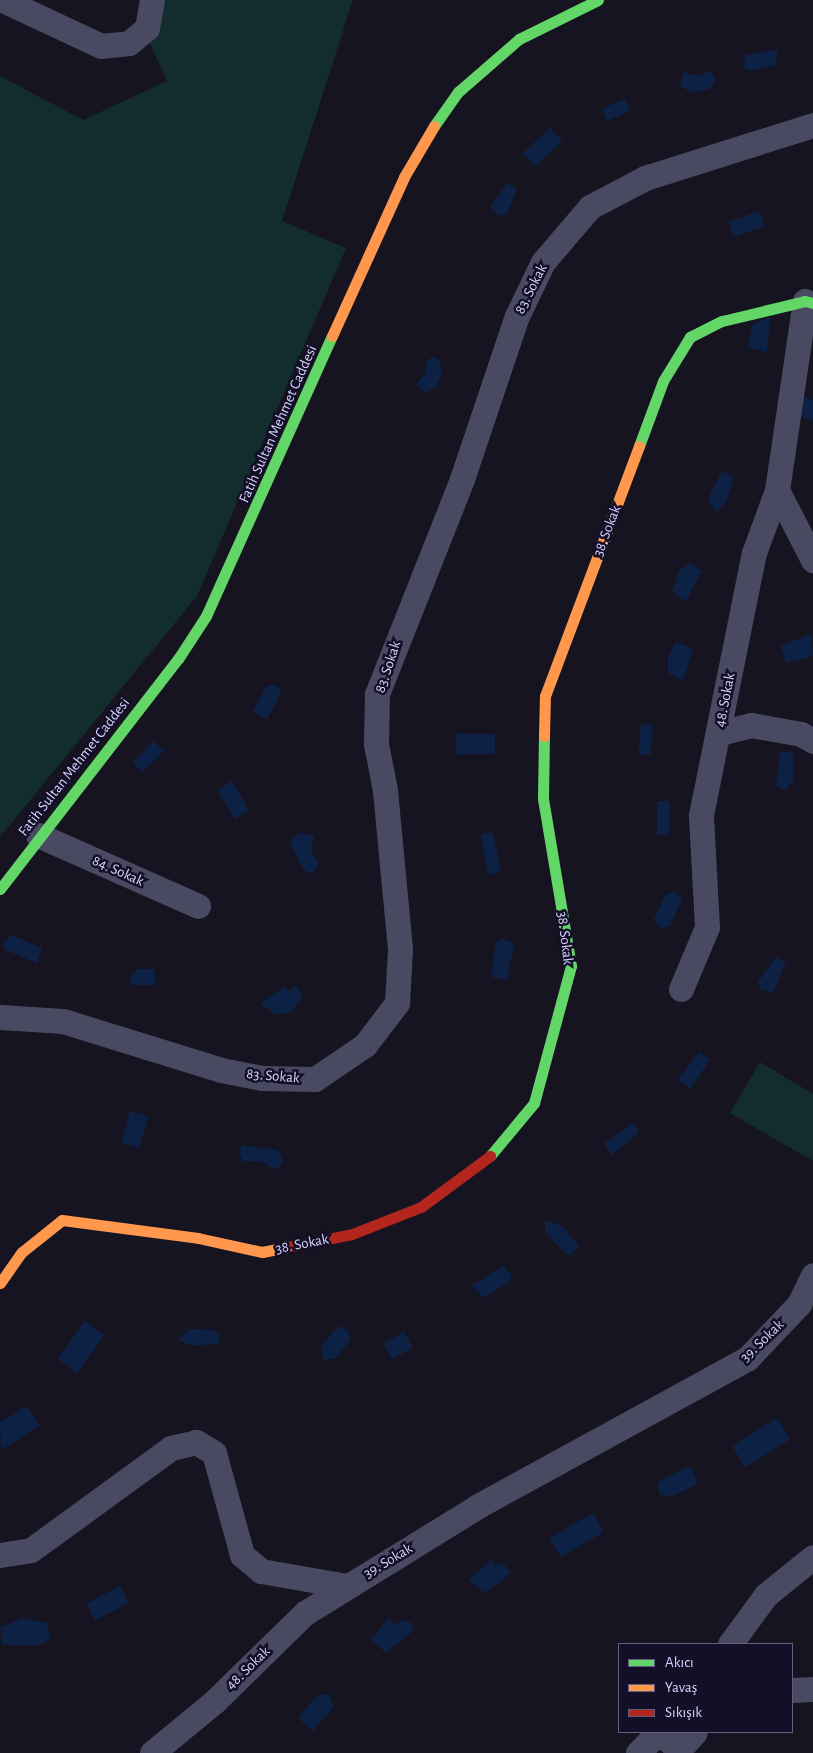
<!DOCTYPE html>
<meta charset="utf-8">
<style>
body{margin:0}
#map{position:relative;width:813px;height:1753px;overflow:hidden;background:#161421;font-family:"Alegreya Sans",sans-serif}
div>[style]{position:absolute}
.green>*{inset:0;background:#132c2d}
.water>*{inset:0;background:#0d2144;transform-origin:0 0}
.street>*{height:25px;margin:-12.5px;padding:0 12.5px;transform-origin:12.5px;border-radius:12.5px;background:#4a4962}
.fast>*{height:11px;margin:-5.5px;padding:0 5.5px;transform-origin:5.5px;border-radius:5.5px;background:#63d668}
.slow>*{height:11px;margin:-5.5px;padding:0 5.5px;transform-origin:5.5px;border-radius:5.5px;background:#ff974d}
.jam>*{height:11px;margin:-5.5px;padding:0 5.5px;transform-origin:5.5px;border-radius:5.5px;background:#b3261e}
span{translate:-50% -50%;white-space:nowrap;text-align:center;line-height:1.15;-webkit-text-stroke:5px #130f26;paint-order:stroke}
.street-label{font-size:15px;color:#d9d4ff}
.legend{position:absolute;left:618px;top:1643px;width:175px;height:90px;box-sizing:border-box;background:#130f26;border:1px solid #625e7d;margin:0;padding:6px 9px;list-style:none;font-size:15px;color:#d9d4ff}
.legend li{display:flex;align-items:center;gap:10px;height:25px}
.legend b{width:25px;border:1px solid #625e7d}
</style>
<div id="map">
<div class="green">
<div style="clip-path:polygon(142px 0,353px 0,282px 221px,346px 248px,197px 596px,0 837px,0 76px,83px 120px,167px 81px,139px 19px)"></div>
<div style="clip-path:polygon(760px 1062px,813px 1094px,813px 1161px,730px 1113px)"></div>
</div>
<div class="water">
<div style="clip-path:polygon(773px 50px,778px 52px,775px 65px,749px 71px,744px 67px,745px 55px)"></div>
<div style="clip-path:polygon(709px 70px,716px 79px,709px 89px,691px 93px,680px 85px,684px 72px,700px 76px)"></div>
<div style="left:625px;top:99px;width:13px;height:25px;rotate:67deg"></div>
<div style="left:550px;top:128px;width:18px;height:37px;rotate:47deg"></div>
<div style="clip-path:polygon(508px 182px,517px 189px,507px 214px,498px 216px,490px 207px)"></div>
<div style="left:760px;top:211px;width:16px;height:33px;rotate:72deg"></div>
<div style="clip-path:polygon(770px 317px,767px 352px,748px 348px,752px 325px)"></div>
<div style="clip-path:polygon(433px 357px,439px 360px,442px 373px,436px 387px,426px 393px,416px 384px,426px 373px,426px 361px)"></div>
<div style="clip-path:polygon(800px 394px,813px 401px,813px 421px,797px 415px)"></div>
<div style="clip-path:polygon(722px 471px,734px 477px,726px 502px,716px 512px,708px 499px)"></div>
<div style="clip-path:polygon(690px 563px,702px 571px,686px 601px,672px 592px,679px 570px)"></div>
<div style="clip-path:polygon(811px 634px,813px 656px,786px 663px,780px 646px)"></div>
<div style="clip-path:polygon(676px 642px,693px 649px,683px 680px,668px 673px,668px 656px)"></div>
<div style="clip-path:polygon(276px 685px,281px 693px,267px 719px,252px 712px,267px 686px)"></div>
<div style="left:641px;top:724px;width:12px;height:30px;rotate:5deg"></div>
<div style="left:495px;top:734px;width:20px;height:39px;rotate:90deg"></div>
<div style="left:154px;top:741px;width:14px;height:30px;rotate:45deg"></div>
<div style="clip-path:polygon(780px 752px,792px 752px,794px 763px,793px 780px,785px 791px,776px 786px)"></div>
<div style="left:232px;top:781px;width:34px;height:17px;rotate:60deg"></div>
<div style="left:669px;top:801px;width:34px;height:12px;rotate:90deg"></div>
<div style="left:493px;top:832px;width:41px;height:13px;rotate:79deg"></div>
<div style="clip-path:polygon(301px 833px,314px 836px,311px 851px,319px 863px,313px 874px,304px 870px,291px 846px,292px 838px)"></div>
<div style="clip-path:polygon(675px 892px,682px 899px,670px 926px,661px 928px,654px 919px,666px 894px)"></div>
<div style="clip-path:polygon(12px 935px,42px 948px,37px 963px,5px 950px,2px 944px)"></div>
<div style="clip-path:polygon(503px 939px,514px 944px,507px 980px,491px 977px,496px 942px)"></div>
<div style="clip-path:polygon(776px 957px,786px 962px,773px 993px,760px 989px,758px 982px)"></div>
<div style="clip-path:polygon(138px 969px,154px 969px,156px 985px,132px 985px,129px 977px)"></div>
<div style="clip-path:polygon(297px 986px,303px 997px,291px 1012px,276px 1015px,260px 1003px,285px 987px,289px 991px)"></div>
<div style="clip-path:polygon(699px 1052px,710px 1060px,690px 1089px,678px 1079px)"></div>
<div style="left:130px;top:1111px;width:19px;height:33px;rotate:16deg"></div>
<div style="clip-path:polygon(632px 1123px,640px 1131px,612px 1155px,604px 1143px)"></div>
<div style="clip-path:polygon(242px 1145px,278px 1150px,284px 1163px,274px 1170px,264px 1162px,243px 1161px,239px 1153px)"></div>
<div style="clip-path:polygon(545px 1220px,563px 1226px,579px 1247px,569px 1256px,564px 1252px,545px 1232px)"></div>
<div style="clip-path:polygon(504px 1266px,512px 1277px,509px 1282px,483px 1298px,472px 1285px)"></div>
<div style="left:85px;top:1321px;width:24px;height:47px;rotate:36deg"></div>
<div style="clip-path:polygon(338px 1326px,348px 1331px,351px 1339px,336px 1358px,323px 1360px,321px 1346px)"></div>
<div style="clip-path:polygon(189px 1329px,214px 1330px,220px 1335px,219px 1343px,193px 1346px,179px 1340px)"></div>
<div style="left:404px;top:1332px;width:18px;height:24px;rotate:61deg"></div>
<div style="clip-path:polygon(27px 1406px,40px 1426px,1px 1450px,0 1422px)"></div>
<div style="left:777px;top:1418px;width:25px;height:53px;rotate:58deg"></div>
<div style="clip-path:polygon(690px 1466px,698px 1484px,670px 1497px,660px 1494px,657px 1487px,660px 1481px)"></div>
<div style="left:593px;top:1513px;width:22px;height:50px;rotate:60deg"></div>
<div style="clip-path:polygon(491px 1560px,496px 1565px,503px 1563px,511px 1573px,485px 1593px,469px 1580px)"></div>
<div style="left:120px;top:1586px;width:19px;height:38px;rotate:62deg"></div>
<div style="clip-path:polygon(22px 1618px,47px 1623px,50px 1639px,40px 1645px,2px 1645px,0 1624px,2px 1627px)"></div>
<div style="clip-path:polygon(389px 1618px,394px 1625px,403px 1620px,412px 1623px,413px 1631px,386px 1653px,371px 1639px)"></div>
<div style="clip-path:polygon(319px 1694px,329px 1695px,334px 1706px,313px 1731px,298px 1718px)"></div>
</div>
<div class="street">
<div style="left:3px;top:0;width:108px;rotate:25.1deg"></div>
<div style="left:101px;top:46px;width:28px;rotate:-6deg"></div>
<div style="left:129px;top:43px;width:23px;rotate:-40deg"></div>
<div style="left:147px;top:28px;width:28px;rotate:-80deg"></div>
<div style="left:777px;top:490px;width:191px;rotate:-81.6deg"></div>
<div style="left:719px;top:733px;width:33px;rotate:-14deg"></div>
<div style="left:751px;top:725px;width:51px;rotate:10.2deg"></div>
<div style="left:801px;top:734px;width:14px;rotate:30deg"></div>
<div style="left:38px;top:835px;width:175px;rotate:23.9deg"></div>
<div style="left:681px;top:989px;width:67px;rotate:-67.2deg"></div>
<div style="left:707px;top:927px;width:112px;rotate:-93.1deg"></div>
<div style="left:701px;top:815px;width:267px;rotate:-78.6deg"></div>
<div style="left:754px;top:553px;width:67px;rotate:-69.9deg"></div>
<div style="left:777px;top:490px;width:79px;rotate:62.8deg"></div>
<div style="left:0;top:1017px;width:63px;rotate:3.6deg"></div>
<div style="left:63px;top:1021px;width:165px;rotate:17.2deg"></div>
<div style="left:221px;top:1070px;width:42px;rotate:11deg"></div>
<div style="left:262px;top:1078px;width:53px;rotate:1.1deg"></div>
<div style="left:315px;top:1079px;width:60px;rotate:-34.2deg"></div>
<div style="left:365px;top:1045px;width:53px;rotate:-52.7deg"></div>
<div style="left:397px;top:1003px;width:54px;rotate:-86.8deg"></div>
<div style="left:400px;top:949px;width:160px;rotate:-95.4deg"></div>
<div style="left:385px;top:790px;width:47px;rotate:-101.1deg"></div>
<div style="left:376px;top:744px;width:50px;rotate:-88.9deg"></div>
<div style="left:377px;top:694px;width:231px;rotate:-68.4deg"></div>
<div style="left:462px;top:479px;width:172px;rotate:-71.4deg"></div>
<div style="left:517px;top:316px;width:60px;rotate:-64.3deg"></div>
<div style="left:543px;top:262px;width:72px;rotate:-49.5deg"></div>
<div style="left:590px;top:207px;width:62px;rotate:-27.8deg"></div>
<div style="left:645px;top:178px;width:176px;rotate:-17.5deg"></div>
<div style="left:0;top:1555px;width:31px;rotate:-9deg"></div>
<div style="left:31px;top:1550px;width:173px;rotate:-36.1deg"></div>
<div style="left:171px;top:1448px;width:26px;rotate:-13deg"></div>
<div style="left:196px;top:1442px;width:21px;rotate:31deg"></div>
<div style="left:214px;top:1453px;width:106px;rotate:74.6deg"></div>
<div style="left:242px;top:1555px;width:25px;rotate:40deg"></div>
<div style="left:261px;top:1571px;width:87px;rotate:9.9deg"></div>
<div style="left:730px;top:1644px;width:61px;rotate:-53.7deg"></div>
<div style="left:766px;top:1595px;width:60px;rotate:-39deg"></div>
<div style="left:792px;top:1690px;width:21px;rotate:-3deg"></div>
<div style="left:657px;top:1732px;width:20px;rotate:37deg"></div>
<div style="left:673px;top:1744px;width:13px;rotate:-9deg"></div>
<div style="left:686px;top:1742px;width:13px;rotate:-48deg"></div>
<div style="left:152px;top:1753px;width:82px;rotate:-39.5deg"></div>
<div style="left:215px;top:1701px;width:126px;rotate:-44.4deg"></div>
<div style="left:305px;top:1613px;width:203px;rotate:-31.7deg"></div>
<div style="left:478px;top:1506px;width:307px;rotate:-28.7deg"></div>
<div style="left:747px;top:1359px;width:76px;rotate:-46.6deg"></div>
<div style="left:799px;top:1304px;width:32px;rotate:-64deg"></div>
<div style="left:638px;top:1753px;width:28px;rotate:-46deg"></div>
</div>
<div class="fast">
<div style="left:434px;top:126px;width:42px;rotate:-54.8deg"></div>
<div style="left:458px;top:92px;width:81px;rotate:-41deg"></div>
<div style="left:519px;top:39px;width:88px;rotate:-26.3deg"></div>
<div style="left:639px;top:446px;width:69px;rotate:-69.7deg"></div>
<div style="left:663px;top:381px;width:52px;rotate:-58.5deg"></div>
<div style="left:690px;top:337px;width:36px;rotate:-27deg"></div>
<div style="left:722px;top:321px;width:85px;rotate:-13.5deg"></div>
<div style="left:805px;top:301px;width:8px;rotate:14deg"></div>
<div style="left:0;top:889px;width:291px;rotate:-52.3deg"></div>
<div style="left:178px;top:659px;width:51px;rotate:-56.9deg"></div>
<div style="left:206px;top:616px;width:307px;rotate:-65.8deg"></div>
<div style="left:490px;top:1156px;width:69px;rotate:-50.3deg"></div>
<div style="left:534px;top:1103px;width:142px;rotate:-74.9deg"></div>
<div style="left:571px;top:966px;width:170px;rotate:-99.5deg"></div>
<div style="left:543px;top:798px;width:62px;rotate:-89.1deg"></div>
</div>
<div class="slow">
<div style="left:332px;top:336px;width:175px;rotate:-65.6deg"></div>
<div style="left:404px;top:177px;width:59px;rotate:-59.5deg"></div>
<div style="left:544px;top:736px;width:40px;rotate:-88.6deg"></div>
<div style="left:545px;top:696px;width:267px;rotate:-69.4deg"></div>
<div style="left:0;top:1283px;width:38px;rotate:-55deg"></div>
<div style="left:22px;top:1252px;width:51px;rotate:-38.7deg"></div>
<div style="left:62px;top:1220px;width:137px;rotate:7.5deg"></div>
<div style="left:198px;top:1238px;width:66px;rotate:12.3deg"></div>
<div style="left:262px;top:1252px;width:21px;rotate:-11deg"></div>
</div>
<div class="jam">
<div style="left:283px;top:1248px;width:70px;rotate:-11.5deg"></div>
<div style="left:352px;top:1234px;width:74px;rotate:-21.4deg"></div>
<div style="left:421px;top:1207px;width:86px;rotate:-36.5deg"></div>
</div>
<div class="street-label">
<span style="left:531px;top:289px;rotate:-63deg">83. Sokak</span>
<span style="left:278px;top:424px;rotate:-66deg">Fatih Sultan Mehmet Caddesi</span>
<span style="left:607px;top:531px;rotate:-69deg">38. Sokak</span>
<span style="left:388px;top:667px;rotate:-72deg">83. Sokak</span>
<span style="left:725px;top:700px;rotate:-79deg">48. Sokak</span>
<span style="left:74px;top:767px;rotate:-52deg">Fatih Sultan Mehmet Caddesi</span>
<span style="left:118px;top:871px;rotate:24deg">84. Sokak</span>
<span style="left:565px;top:938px;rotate:83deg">38. Sokak</span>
<span style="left:273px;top:1076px;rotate:5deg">83. Sokak</span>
<span style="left:302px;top:1244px;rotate:-11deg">38. Sokak</span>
<span style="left:762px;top:1341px;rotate:-44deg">39. Sokak</span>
<span style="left:388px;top:1561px;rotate:-31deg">39. Sokak</span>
<span style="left:248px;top:1668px;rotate:-44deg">48. Sokak</span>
</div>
<ul class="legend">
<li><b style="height:6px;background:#63d668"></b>Akıcı</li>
<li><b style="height:6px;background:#ff974d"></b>Yavaş</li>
<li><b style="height:6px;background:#b3261e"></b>Sıkışık</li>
</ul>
</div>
